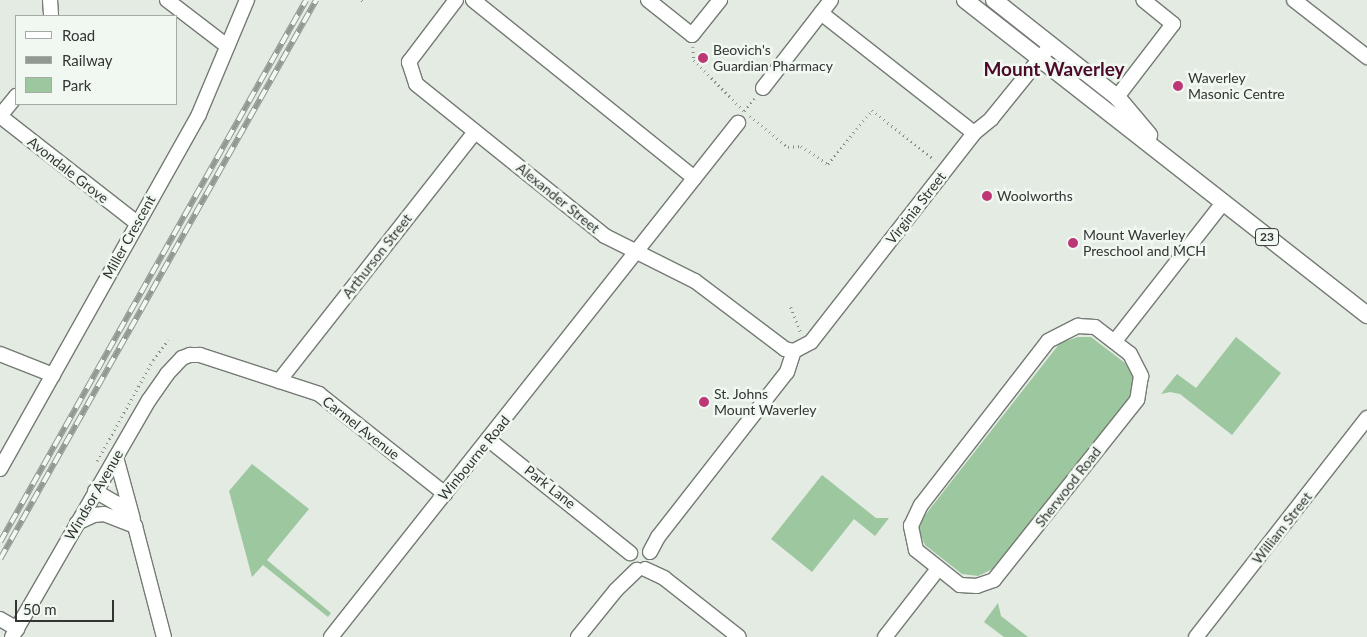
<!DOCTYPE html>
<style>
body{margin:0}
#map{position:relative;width:1367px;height:637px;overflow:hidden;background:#e3ebe3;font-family:Lato,sans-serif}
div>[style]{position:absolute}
.green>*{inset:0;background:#9dc79f}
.path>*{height:2.5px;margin-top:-1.25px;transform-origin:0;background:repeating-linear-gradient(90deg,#888d88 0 1px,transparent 0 5px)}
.roads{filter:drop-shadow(1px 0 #747b74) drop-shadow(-1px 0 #747b74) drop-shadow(0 1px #747b74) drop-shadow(0 -1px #747b74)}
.minor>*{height:14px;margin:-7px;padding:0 7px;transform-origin:7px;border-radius:7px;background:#fff}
.major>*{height:16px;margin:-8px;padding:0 8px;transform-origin:8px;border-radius:8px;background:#fff}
.rail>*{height:5.5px;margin-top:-2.75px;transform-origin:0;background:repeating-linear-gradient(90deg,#f0f8f1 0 11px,#929892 0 22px);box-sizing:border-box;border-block:1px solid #929892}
.dots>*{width:14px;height:14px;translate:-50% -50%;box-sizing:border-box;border:2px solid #f0f8f1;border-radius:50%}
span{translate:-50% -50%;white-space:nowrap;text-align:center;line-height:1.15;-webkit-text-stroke:5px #f0f8f1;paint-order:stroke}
.shield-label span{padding:1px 4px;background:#f0f8f1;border:1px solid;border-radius:4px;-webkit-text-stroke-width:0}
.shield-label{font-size:12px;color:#323532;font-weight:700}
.poi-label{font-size:14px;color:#323532}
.left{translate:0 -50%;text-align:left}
.street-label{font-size:14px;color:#323532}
.district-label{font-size:19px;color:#4c0a2b;font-weight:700}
.legend{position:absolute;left:15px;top:15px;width:162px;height:90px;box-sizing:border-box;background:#f0f8f1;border:1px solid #a4aaa5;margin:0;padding:6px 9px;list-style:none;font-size:15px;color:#323532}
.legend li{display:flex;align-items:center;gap:10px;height:25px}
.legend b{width:25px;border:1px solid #a4aaa5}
.scale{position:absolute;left:15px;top:600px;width:99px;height:22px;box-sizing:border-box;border:2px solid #323532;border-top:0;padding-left:6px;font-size:15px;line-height:18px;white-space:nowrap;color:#323532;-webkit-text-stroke:4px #f0f8f1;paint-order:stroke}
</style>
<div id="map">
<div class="green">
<div style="clip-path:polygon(1078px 337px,1091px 337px,1125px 363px,1132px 375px,1132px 395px,993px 569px,978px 576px,962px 574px,925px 545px,919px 531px,922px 519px,1060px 343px)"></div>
<div style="clip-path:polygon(1236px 337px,1281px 373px,1232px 435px,1180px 394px,1170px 392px,1161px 394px,1177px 374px,1196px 388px)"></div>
<div style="clip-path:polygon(252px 464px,309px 509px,267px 560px,331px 613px,328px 617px,263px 565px,252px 577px,229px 491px)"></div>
<div style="clip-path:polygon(822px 475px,876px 518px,889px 518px,875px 536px,854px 519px,812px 572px,771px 539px)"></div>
<div style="clip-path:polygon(998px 603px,1001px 616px,1028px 637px,1004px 637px,984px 622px)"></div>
</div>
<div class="path">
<div style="left:362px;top:0;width:4px;rotate:56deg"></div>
<div style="left:693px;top:47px;width:13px;rotate:86deg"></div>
<div style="left:694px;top:60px;width:71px;rotate:45.6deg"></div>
<div style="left:744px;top:111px;width:17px;rotate:-50deg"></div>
<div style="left:750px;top:116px;width:49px;rotate:39.2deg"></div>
<div style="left:788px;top:147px;width:13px;rotate:-4deg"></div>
<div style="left:801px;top:146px;width:32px;rotate:34deg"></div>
<div style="left:828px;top:164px;width:70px;rotate:-50.8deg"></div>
<div style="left:872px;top:110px;width:80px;rotate:38.4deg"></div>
<div style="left:791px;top:307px;width:28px;rotate:69deg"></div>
<div style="left:97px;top:461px;width:115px;rotate:-61deg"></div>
<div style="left:153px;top:360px;width:25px;rotate:-53deg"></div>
</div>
<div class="roads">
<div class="minor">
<div style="left:50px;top:0;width:16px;rotate:86deg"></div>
<div style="left:167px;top:0;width:76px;rotate:37.5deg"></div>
<div style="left:456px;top:0;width:78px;rotate:127.2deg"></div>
<div style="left:409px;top:62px;width:23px;rotate:72deg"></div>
<div style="left:416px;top:84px;width:243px;rotate:38.8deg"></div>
<div style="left:605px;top:236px;width:101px;rotate:26.6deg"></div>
<div style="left:695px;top:281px;width:113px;rotate:37.1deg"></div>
<div style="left:785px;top:349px;width:9px;rotate:13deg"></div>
<div style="left:473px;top:0;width:284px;rotate:38.8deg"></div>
<div style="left:648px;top:0;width:56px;rotate:38.5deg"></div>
<div style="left:692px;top:35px;width:45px;rotate:-51.3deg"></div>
<div style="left:1294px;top:0;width:93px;rotate:38deg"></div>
<div style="left:821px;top:13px;width:194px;rotate:38.1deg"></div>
<div style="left:763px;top:88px;width:111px;rotate:-52.3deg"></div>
<div style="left:1117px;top:97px;width:92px;rotate:-52.5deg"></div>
<div style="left:1173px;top:24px;width:38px;rotate:-141deg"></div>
<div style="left:0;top:116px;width:174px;rotate:38deg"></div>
<div style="left:0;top:116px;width:26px;rotate:-51deg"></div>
<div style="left:1078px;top:326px;width:17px;rotate:3deg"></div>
<div style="left:1095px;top:327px;width:44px;rotate:37.6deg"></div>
<div style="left:1130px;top:354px;width:25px;rotate:63deg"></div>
<div style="left:1141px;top:376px;width:24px;rotate:99deg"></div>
<div style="left:1137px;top:400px;width:230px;rotate:128.5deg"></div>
<div style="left:994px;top:580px;width:18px;rotate:161deg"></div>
<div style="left:977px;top:586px;width:17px;rotate:-177deg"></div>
<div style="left:960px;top:585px;width:56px;rotate:-141.5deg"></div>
<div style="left:916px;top:550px;width:25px;rotate:-102deg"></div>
<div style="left:911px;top:526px;width:23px;rotate:-65deg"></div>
<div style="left:921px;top:505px;width:207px;rotate:-52.2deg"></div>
<div style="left:1048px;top:341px;width:34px;rotate:-27deg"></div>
<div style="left:1115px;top:341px;width:175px;rotate:-52deg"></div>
<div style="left:0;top:354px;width:57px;rotate:21.6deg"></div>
<div style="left:279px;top:381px;width:317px;rotate:-51.8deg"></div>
<div style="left:489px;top:440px;width:181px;rotate:38.7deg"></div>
<div style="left:116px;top:457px;width:64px;rotate:74.7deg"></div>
<div style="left:0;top:469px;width:407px;rotate:-60.7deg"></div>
<div style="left:199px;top:114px;width:124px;rotate:-67.2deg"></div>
<div style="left:95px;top:491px;width:24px;rotate:30deg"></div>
<div style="left:116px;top:503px;width:30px;rotate:50deg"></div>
<div style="left:135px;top:526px;width:115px;rotate:75.4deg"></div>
<div style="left:77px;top:523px;width:19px;rotate:-25deg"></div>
<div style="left:94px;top:515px;width:10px;rotate:-6deg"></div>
<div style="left:104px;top:514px;width:31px;rotate:21deg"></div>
<div style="left:650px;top:552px;width:17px;rotate:-62deg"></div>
<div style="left:658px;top:537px;width:209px;rotate:-52deg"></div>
<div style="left:787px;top:372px;width:22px;rotate:-72deg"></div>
<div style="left:794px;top:351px;width:19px;rotate:-28deg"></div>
<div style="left:811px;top:342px;width:265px;rotate:-52deg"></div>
<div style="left:974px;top:133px;width:22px;rotate:-39deg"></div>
<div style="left:991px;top:119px;width:87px;rotate:-51deg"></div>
<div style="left:645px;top:569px;width:21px;rotate:25deg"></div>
<div style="left:664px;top:578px;width:95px;rotate:38.2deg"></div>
<div style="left:0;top:619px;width:20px;rotate:30deg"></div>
<div style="left:12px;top:637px;width:274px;rotate:-60deg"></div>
<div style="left:149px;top:400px;width:32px;rotate:-55deg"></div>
<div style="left:167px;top:374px;width:22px;rotate:-47deg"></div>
<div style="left:182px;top:358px;width:9px;rotate:-21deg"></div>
<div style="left:190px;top:355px;width:10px"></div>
<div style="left:200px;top:355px;width:125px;rotate:18.1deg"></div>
<div style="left:319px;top:394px;width:161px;rotate:38.4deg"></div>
<div style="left:331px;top:637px;width:656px;rotate:-51.63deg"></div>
<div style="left:578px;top:637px;width:60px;rotate:-51deg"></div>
<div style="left:616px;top:590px;width:29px;rotate:-44deg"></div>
<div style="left:885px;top:637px;width:86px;rotate:-52.1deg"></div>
<div style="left:1196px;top:637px;width:278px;rotate:-52deg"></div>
</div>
<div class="major">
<div style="left:965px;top:0;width:511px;rotate:38.08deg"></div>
<div style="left:994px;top:0;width:157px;rotate:38.3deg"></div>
<div style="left:1117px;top:97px;width:50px;rotate:49.9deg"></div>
</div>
</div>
<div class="rail">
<div style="left:0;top:542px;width:622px;rotate:-60.55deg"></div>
<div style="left:0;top:559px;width:642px;rotate:-60.52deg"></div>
</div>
<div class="dots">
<div style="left:703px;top:58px;background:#bd3676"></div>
<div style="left:1178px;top:86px;background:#bd3676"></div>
<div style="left:987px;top:196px;background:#bd3676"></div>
<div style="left:1073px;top:243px;background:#bd3676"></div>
<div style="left:704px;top:402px;background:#bd3676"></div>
</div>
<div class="shield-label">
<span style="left:1267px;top:237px">23</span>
</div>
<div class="poi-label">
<span class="left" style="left:713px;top:58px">Beovich's<br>Guardian Pharmacy</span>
<span class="left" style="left:1188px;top:86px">Waverley<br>Masonic Centre</span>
<span class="left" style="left:997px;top:196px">Woolworths</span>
<span class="left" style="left:1083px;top:243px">Mount Waverley<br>Preschool and MCH</span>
<span class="left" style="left:714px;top:402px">St. Johns<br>Mount Waverley</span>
</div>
<div class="street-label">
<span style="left:68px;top:170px;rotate:38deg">Avondale Grove</span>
<span style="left:558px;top:198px;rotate:39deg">Alexander Street</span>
<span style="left:916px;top:208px;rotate:-52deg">Virginia Street</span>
<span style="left:129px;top:237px;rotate:-61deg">Miller Crescent</span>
<span style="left:377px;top:256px;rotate:-52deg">Arthurson Street</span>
<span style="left:361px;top:428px;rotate:38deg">Carmel Avenue</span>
<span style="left:474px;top:458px;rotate:-51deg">Winbourne Road</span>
<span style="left:550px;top:487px;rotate:38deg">Park Lane</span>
<span style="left:1068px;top:487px;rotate:-52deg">Sherwood Road</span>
<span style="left:94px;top:495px;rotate:-60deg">Windsor Avenue</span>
<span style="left:1282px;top:528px;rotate:-52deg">William Street</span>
</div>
<div class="district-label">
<span style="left:1054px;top:69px">Mount Waverley</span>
</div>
<ul class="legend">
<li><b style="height:6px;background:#fff"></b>Road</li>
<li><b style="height:6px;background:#929892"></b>Railway</li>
<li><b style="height:14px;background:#9dc79f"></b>Park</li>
</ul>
<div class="scale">50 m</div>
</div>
